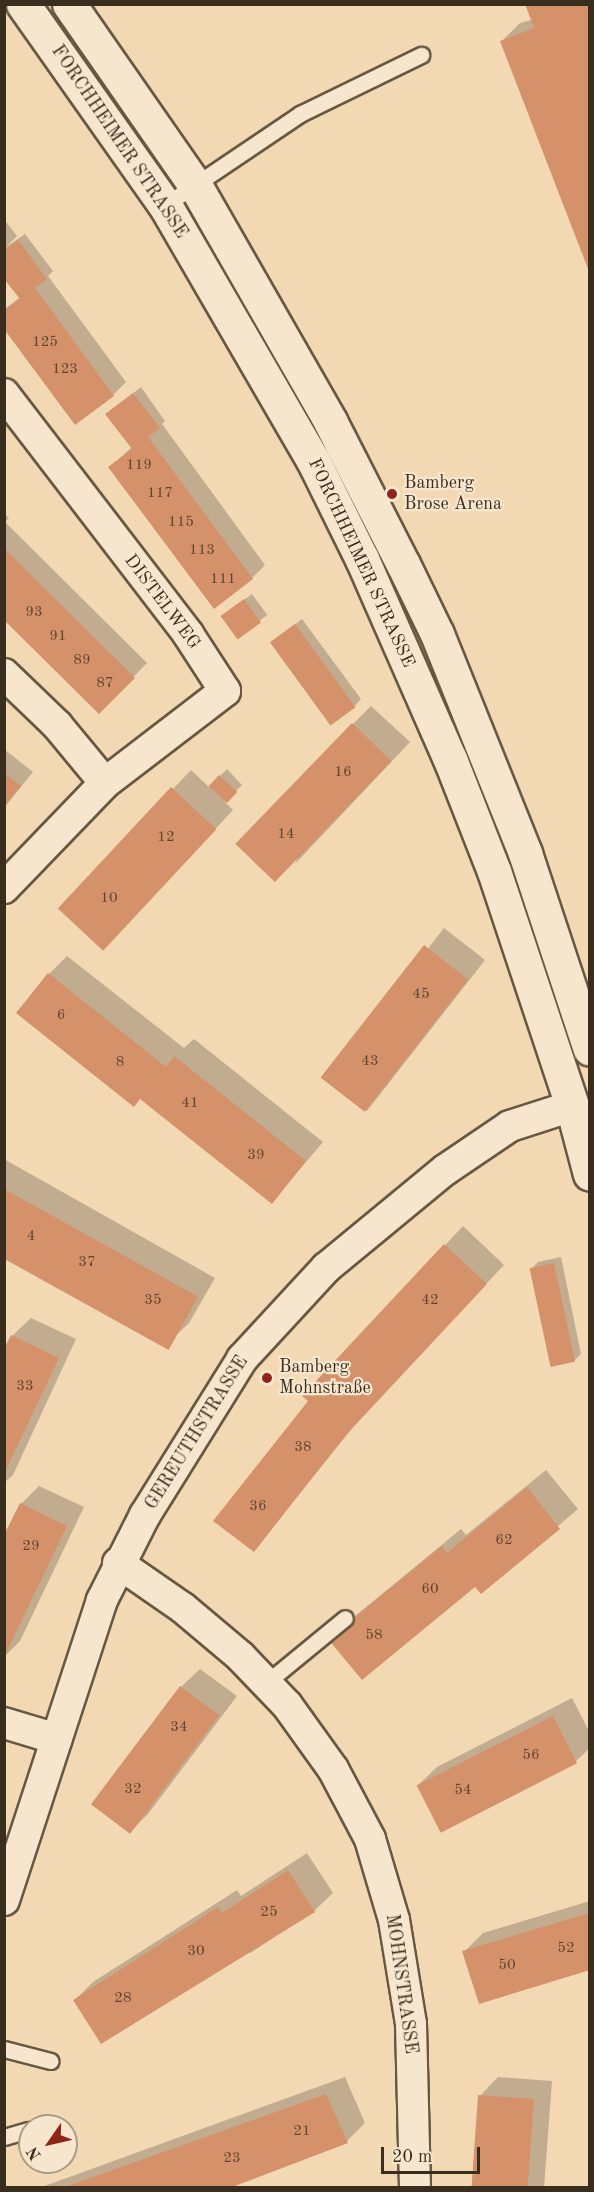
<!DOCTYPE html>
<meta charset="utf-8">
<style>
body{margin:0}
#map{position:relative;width:594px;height:2192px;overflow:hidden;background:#f2d8b3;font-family:"Old Standard TT",serif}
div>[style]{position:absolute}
.shadow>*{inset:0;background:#0003;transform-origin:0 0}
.building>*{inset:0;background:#d5916a;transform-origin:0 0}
.roads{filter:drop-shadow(2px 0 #675842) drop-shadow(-2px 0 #675842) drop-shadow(0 2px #675842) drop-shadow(0 -2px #675842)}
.service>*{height:15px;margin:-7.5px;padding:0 7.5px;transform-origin:7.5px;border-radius:7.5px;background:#f7e6ce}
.minor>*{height:30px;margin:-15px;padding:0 15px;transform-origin:15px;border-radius:15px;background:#f7e6ce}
.tertiary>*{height:33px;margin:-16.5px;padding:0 16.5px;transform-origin:16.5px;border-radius:16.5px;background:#f7e6ce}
.dots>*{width:16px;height:16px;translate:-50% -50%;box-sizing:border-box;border:3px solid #f7e6ce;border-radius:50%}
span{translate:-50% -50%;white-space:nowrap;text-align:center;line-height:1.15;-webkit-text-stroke:4.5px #f7e6ce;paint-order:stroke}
.number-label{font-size:15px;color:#604630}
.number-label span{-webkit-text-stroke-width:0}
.street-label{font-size:18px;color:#392d1d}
.poi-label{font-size:18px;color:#392d1d}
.left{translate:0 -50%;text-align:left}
.frame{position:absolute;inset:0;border:6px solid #392d1d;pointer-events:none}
.north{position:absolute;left:18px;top:2114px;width:60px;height:60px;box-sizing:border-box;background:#f7e6ce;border:2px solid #ab9c87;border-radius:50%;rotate:236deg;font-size:16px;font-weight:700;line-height:24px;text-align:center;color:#392d1d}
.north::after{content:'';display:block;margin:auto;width:21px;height:27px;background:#8f2418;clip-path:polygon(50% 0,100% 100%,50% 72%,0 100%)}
.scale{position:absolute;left:381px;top:2147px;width:99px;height:27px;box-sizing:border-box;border:3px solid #392d1d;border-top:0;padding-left:8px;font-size:18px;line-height:21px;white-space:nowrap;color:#392d1d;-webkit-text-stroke:4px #f7e6ce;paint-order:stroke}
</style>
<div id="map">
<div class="shadow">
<div style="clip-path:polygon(590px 4px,590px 270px,501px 42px,520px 23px)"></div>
<div style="clip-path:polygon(4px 219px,17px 236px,6px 247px,25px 234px,53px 271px,48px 276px,126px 382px,113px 395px,4px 310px,20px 297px,4px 277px)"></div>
<div style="clip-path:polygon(141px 387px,165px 421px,162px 424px,265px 565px,252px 578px,110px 467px,132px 447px,107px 414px)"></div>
<div style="clip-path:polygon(4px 514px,9px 518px,5px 522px,147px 663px,99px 712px,4px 617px)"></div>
<div style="left:252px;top:594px;width:26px;height:36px;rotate:54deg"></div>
<div style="clip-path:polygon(302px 619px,361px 699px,355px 706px,272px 642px)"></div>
<div style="clip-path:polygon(371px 706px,410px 742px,295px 864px,353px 724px)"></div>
<div style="clip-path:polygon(4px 749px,33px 772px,4px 808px)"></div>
<div style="clip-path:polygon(227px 769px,242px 785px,225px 802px,233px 810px,121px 930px,60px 908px,191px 770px,209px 787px)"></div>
<div style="left:444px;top:928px;width:52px;height:192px;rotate:38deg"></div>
<div style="clip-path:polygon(67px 956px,184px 1048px,194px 1039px,323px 1142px,272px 1202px,49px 974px)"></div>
<div style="clip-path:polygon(4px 1159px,215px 1278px,189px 1323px,170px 1341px,42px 1266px,38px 1269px,4px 1249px)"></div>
<div style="clip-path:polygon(463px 1226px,504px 1265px,363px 1415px,254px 1550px,310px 1401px,304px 1396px)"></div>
<div style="clip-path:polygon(561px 1257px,581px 1354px,574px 1361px,531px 1269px,538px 1262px)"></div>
<div style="clip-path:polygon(31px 1318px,76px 1339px,13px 1475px,4px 1483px,4px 1353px,12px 1336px)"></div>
<div style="clip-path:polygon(546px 1470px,578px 1509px,481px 1592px,476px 1585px,349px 1621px,461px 1529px,466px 1535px)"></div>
<div style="clip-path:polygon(39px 1486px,84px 1507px,20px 1641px,4px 1657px,4px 1539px,21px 1504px)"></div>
<div style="clip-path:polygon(200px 1669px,237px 1696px,148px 1814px,129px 1833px,93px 1804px,181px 1687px)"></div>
<div style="clip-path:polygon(572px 1698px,590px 1733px,590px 1748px,576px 1761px,418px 1785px,437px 1767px)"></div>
<div style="clip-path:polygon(307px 1853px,333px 1893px,314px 1911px,250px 1953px,247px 1949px,75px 2000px,93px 1982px,237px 1890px,241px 1896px)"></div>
<div style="clip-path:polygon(590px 1901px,590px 1968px,464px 1952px,483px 1933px)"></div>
<div style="clip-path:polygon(345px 2077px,365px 2123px,347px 2141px,226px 2188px,39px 2188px)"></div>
<div style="clip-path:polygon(498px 2077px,552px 2081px,544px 2188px,473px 2188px,480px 2096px)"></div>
</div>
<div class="building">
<div style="clip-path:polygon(525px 4px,590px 4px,590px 274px,500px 41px,534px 28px)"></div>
<div style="clip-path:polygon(18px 240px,47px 279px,35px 288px,114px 396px,75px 425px,4px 329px,4px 310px,20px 299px,4px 279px,4px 250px)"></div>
<div style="clip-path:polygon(133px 393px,160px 428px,148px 437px,253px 579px,214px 609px,108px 467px,132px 449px,105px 414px)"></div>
<div style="clip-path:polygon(4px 548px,135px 678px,99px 714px,4px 620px)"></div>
<div style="left:244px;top:599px;width:29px;height:29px;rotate:54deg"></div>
<div style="left:295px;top:624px;width:103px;height:31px;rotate:54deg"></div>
<div style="left:352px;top:723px;width:55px;height:168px;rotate:44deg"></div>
<div style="clip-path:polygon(4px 773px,21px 786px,4px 806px)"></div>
<div style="left:219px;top:775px;width:25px;height:15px;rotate:43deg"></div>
<div style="left:171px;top:787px;width:62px;height:166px;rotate:43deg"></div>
<div style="left:424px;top:945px;width:56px;height:168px;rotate:38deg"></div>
<div style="clip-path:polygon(48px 973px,166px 1067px,174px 1056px,306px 1161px,272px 1204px,140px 1099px,134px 1107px,16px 1013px)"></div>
<div style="left:4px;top:1189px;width:222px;height:61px;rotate:29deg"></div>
<div style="clip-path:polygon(444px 1244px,487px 1284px,345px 1436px,254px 1552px,213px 1521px,308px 1401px,302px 1396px)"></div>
<div style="left:554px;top:1263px;width:101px;height:25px;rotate:78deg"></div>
<div style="clip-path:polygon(11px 1335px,59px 1358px,4px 1474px,4px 1349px)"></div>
<div style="clip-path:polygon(527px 1487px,560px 1529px,481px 1594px,475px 1587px,362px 1680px,328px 1639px,442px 1546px,447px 1553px)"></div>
<div style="clip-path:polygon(20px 1503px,67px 1526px,4px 1657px,4px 1535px)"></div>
<div style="left:180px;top:1686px;width:49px;height:148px;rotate:37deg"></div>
<div style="left:553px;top:1716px;width:53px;height:153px;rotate:63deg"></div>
<div style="clip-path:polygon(288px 1870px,315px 1912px,101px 2044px,73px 2000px,218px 1907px,222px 1913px)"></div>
<div style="clip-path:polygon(590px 1913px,590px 1970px,479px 2004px,462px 1951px)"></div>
<div style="clip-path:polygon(326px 2094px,348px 2143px,232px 2187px,65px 2187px)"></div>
<div style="left:478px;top:2095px;width:56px;height:92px;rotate:4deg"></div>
</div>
<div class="roads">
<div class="service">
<div style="left:165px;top:205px;width:163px;rotate:-34deg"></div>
<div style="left:300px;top:114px;width:135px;rotate:-26deg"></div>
<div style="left:266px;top:1683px;width:102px;rotate:-39.4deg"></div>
<div style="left:4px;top:2049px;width:48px;rotate:14.6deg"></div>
<div style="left:4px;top:2137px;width:26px;rotate:-16deg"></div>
</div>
<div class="minor">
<div style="left:4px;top:394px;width:302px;rotate:52.5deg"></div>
<div style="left:188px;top:634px;width:68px;rotate:57deg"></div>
<div style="left:225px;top:691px;width:151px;rotate:142.5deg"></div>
<div style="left:105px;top:783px;width:146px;rotate:133.9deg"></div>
<div style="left:4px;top:674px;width:74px;rotate:43.9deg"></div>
<div style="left:57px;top:725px;width:75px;rotate:50.4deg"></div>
<div style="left:118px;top:1563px;width:79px;rotate:34.7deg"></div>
<div style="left:183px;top:1608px;width:75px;rotate:40.1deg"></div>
<div style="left:240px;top:1656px;width:68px;rotate:46.2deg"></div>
<div style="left:287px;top:1705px;width:79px;rotate:54.3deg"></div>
<div style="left:333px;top:1769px;width:79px;rotate:62.1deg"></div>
<div style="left:370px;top:1839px;width:84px;rotate:73.5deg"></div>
<div style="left:394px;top:1920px;width:105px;rotate:80.7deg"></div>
<div style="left:411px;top:2024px;width:164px;rotate:88.6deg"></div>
<div style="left:4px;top:1723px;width:55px;rotate:16.8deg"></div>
<div style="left:4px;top:1900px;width:316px;rotate:-71.9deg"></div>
<div style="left:102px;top:1600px;width:95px;rotate:-63.2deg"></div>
<div style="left:145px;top:1515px;width:184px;rotate:-58.1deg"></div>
<div style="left:242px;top:1359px;width:124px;rotate:-47.3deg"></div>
<div style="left:326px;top:1268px;width:154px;rotate:-39.5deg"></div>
<div style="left:445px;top:1170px;width:78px;rotate:-34.1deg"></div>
<div style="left:510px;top:1126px;width:65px;rotate:-17.9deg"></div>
</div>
<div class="tertiary">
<div style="left:23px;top:4px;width:246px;rotate:54.8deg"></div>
<div style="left:165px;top:205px;width:295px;rotate:59.9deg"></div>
<div style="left:313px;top:460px;width:110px;rotate:63.7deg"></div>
<div style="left:362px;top:559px;width:219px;rotate:66.3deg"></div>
<div style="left:450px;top:759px;width:120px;rotate:68.6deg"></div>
<div style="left:494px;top:871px;width:248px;rotate:71.6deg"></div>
<div style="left:572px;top:1106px;width:70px;rotate:75.2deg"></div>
<div style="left:69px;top:4px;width:221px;rotate:55.2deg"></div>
<div style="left:195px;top:185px;width:272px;rotate:60.2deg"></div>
<div style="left:330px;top:421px;width:161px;rotate:63deg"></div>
<div style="left:403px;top:564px;width:78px;rotate:64.1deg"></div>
<div style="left:437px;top:634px;width:236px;rotate:68.1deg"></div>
<div style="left:525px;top:853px;width:206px;rotate:71.7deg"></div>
</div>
</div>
<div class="dots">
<div style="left:392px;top:494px;background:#8f2418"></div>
<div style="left:267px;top:1378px;background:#8f2418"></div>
</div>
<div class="number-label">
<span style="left:45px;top:343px">125</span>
<span style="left:65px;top:370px">123</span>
<span style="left:139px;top:466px">119</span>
<span style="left:160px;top:494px">117</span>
<span style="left:181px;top:523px">115</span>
<span style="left:202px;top:551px">113</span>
<span style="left:223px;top:580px">111</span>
<span style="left:34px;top:613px">93</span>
<span style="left:58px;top:637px">91</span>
<span style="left:82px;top:661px">89</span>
<span style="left:105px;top:684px">87</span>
<span style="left:343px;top:773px">16</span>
<span style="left:286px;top:835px">14</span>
<span style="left:166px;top:838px">12</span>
<span style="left:109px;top:899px">10</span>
<span style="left:421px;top:995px">45</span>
<span style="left:61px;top:1016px">6</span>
<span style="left:370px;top:1062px">43</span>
<span style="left:120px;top:1063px">8</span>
<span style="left:190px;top:1104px">41</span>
<span style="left:256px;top:1156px">39</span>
<span style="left:31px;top:1237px">4</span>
<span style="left:87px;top:1263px">37</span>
<span style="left:153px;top:1301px">35</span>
<span style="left:430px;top:1301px">42</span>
<span style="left:25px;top:1387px">33</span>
<span style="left:303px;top:1448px">38</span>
<span style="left:258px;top:1507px">36</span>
<span style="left:504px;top:1541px">62</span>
<span style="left:31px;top:1547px">29</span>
<span style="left:430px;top:1590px">60</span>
<span style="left:374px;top:1636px">58</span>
<span style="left:179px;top:1728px">34</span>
<span style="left:531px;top:1756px">56</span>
<span style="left:133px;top:1790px">32</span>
<span style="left:463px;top:1791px">54</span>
<span style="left:269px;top:1913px">25</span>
<span style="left:566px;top:1949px">52</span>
<span style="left:196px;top:1952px">30</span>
<span style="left:507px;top:1966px">50</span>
<span style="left:123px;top:1999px">28</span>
<span style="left:302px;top:2132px">21</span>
<span style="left:232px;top:2159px">23</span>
</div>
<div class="street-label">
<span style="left:119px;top:142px;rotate:56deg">FORCHHEIMER STRASSE</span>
<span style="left:361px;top:563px;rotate:65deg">FORCHHEIMER STRASSE</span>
<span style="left:162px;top:602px;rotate:53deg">DISTELWEG</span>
<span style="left:197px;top:1433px;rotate:-58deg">GEREUTHSTRASSE</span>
<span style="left:401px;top:1984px;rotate:82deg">MOHNSTRASSE</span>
</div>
<div class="poi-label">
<span class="left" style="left:404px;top:494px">Bamberg<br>Brose Arena</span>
<span class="left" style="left:279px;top:1378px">Bamberg<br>Mohnstraße</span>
</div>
<div class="frame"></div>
<div class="north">N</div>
<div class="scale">20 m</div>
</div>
